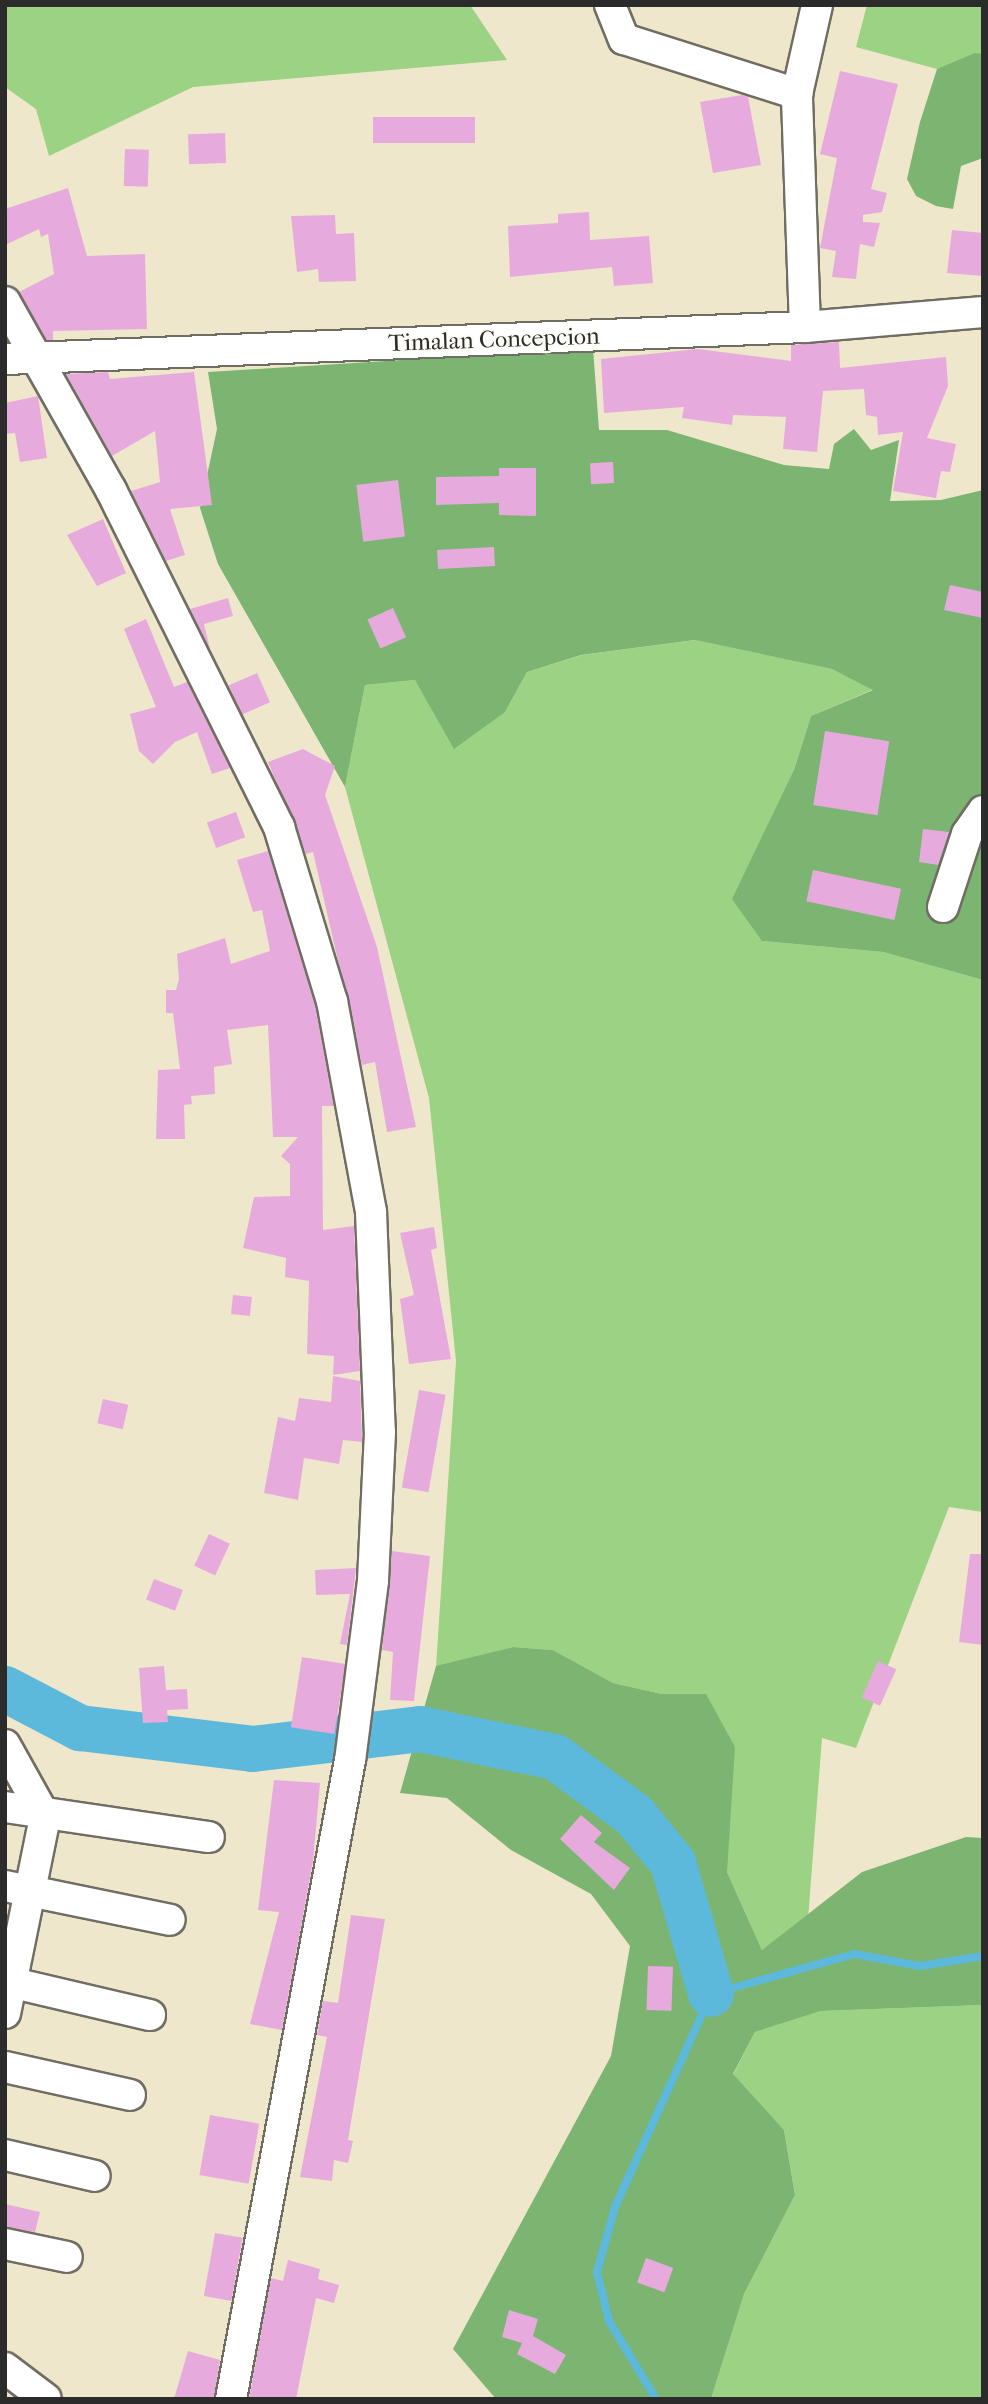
<!DOCTYPE html>
<style>
body{margin:0}
#map{position:relative;width:988px;height:2404px;overflow:hidden;background:#efe7cb;font-family:"IM FELL French Canon",serif}
div>[style]{position:absolute}
.green>*{inset:0;background:#9bd283}
.forest>*{inset:0;background:#7cb471}
.stream>*{height:8px;margin:-4px;padding:0 4px;transform-origin:4px;border-radius:4px;background:#5db9db}
.river>*{height:46px;margin:-23px;padding:0 23px;transform-origin:23px;border-radius:23px;background:#5db9db}
.building>*{inset:0;background:#e6abdc;transform-origin:0 0}
.roads{filter:drop-shadow(2px 0 #706d63) drop-shadow(-2px 0 #706d63) drop-shadow(0 2px #706d63) drop-shadow(0 -2px #706d63)}
.minor>*{height:30px;margin:-15px;padding:0 15px;transform-origin:15px;border-radius:15px;background:#fff}
span{translate:-50% -50%;white-space:nowrap;text-align:center;line-height:1.15;-webkit-text-stroke:5px #fdfcf7;paint-order:stroke}
.street-label{font-size:24px;color:#2b2b2b}
.frame{position:absolute;inset:0;border:7px solid #2b2b2b;pointer-events:none}
</style>
<div id="map">
<div class="green">
<div style="clip-path:polygon(5px 5px,470px 5px,507px 60px,193px 87px,49px 156px,36px 109px,5px 87px)"></div>
<div style="clip-path:polygon(867px 5px,983px 5px,983px 54px,937px 69px,856px 47px)"></div>
<div style="clip-path:polygon(696px 640px,832px 669px,874px 689px,811px 716px,794px 770px,762px 941px,883px 952px,983px 980px,983px 1512px,949px 1507px,856px 1748px,822px 1738px,808px 1919px,762px 1950px,727px 1872px,706px 1694px,662px 1694px,613px 1683px,553px 1650px,513px 1647px,436px 1667px,456px 1361px,429px 1098px,345px 787px,365px 685px,415px 680px,505px 712px,527px 672px,582px 655px)"></div>
<div style="clip-path:polygon(983px 2005px,983px 2399px,711px 2399px,744px 2294px,795px 2195px,784px 2130px,733px 2075px,755px 2032px,821px 2011px)"></div>
</div>
<div class="forest">
<div style="clip-path:polygon(975px 53px,983px 54px,983px 158px,961px 166px,953px 209px,936px 206px,916px 196px,907px 179px,920px 122px,937px 69px)"></div>
<div style="clip-path:polygon(593px 348px,599px 430px,667px 430px,784px 465px,829px 469px,834px 444px,854px 429px,871px 450px,899px 440px,890px 501px,941px 500px,983px 490px,983px 980px,883px 952px,762px 941px,732px 899px,794px 770px,811px 716px,873px 690px,832px 669px,695px 640px,581px 655px,527px 672px,505px 712px,454px 749px,415px 680px,365px 685px,345px 787px,218px 564px,200px 508px,217px 429px,208px 372px)"></div>
<div style="clip-path:polygon(513px 1647px,553px 1650px,613px 1683px,662px 1694px,706px 1694px,735px 1747px,727px 1872px,762px 1950px,862px 1872px,966px 1837px,983px 1838px,983px 2005px,821px 2011px,755px 2032px,733px 2074px,784px 2130px,795px 2195px,744px 2294px,711px 2399px,496px 2399px,453px 2349px,611px 2056px,630px 1946px,591px 1894px,511px 1850px,447px 1798px,400px 1793px,436px 1666px)"></div>
</div>
<div class="stream">
<div style="left:656px;top:2399px;width:91px;rotate:-121.1deg"></div>
<div style="left:609px;top:2321px;width:50px;rotate:-103.8deg"></div>
<div style="left:597px;top:2272px;width:67px;rotate:-74.5deg"></div>
<div style="left:615px;top:2207px;width:234px;rotate:-65.7deg"></div>
<div style="left:711px;top:1994px;width:148px;rotate:-15.6deg"></div>
<div style="left:854px;top:1954px;width:67px;rotate:10.3deg"></div>
<div style="left:920px;top:1966px;width:64px;rotate:-9deg"></div>
</div>
<div class="river">
<div style="left:5px;top:1689px;width:85px;rotate:27.5deg"></div>
<div style="left:80px;top:1728px;width:174px;rotate:6.9deg"></div>
<div style="left:253px;top:1749px;width:168px;rotate:-6.8deg"></div>
<div style="left:420px;top:1729px;width:138px;rotate:11.7deg"></div>
<div style="left:555px;top:1757px;width:98px;rotate:36.3deg"></div>
<div style="left:634px;top:1815px;width:62px;rotate:50.9deg"></div>
<div style="left:673px;top:1863px;width:136px;rotate:73.8deg"></div>
</div>
<div class="building">
<div style="clip-path:polygon(840px 71px,898px 84px,871px 189px,887px 193px,882px 212px,863px 215px,863px 222px,880px 223px,874px 247px,860px 244px,856px 279px,832px 277px,836px 251px,820px 248px,837px 158px,820px 154px)"></div>
<div style="clip-path:polygon(742px 95px,748px 97px,761px 165px,713px 173px,700px 102px)"></div>
<div style="left:475px;top:117px;width:26px;height:102px;rotate:90deg"></div>
<div style="left:225px;top:133px;width:30px;height:37px;rotate:88deg"></div>
<div style="left:125px;top:149px;width:24px;height:37px;rotate:2deg"></div>
<div style="clip-path:polygon(68px 188px,87px 256px,145px 254px,147px 329px,53px 331px,53px 340px,46px 340px,19px 292px,54px 274px,48px 234px,41px 237px,39px 229px,5px 245px,5px 209px)"></div>
<div style="clip-path:polygon(589px 212px,590px 240px,649px 236px,653px 283px,614px 286px,612px 267px,510px 277px,508px 226px,558px 223px,558px 214px)"></div>
<div style="clip-path:polygon(335px 215px,336px 234px,354px 233px,356px 281px,319px 282px,318px 269px,297px 272px,291px 216px)"></div>
<div style="clip-path:polygon(952px 230px,983px 233px,983px 276px,947px 273px)"></div>
<div style="clip-path:polygon(839px 342px,840px 368px,946px 357px,948px 386px,927px 438px,956px 444px,950px 472px,941px 471px,936px 498px,893px 491px,903px 432px,878px 435px,877px 417px,866px 415px,864px 389px,823px 391px,817px 452px,783px 449px,786px 417px,733px 415px,732px 425px,682px 418px,684px 407px,604px 413px,601px 359px,698px 349px,791px 361px,791px 345px)"></div>
<div style="clip-path:polygon(108px 372px,110px 379px,194px 372px,212px 505px,170px 509px,185px 555px,166px 561px,131px 491px,160px 482px,155px 431px,112px 456px,66px 374px)"></div>
<div style="clip-path:polygon(38px 396px,47px 458px,20px 462px,15px 433px,5px 434px,5px 403px)"></div>
<div style="left:613px;top:462px;width:21px;height:23px;rotate:87deg"></div>
<div style="clip-path:polygon(499px 468px,536px 468px,536px 516px,499px 515px,499px 503px,436px 505px,436px 477px,499px 476px)"></div>
<div style="left:398px;top:480px;width:57px;height:42px;rotate:83deg"></div>
<div style="clip-path:polygon(103px 519px,126px 573px,97px 586px,67px 535px)"></div>
<div style="left:494px;top:547px;width:19px;height:57px;rotate:87deg"></div>
<div style="clip-path:polygon(950px 585px,983px 592px,983px 618px,944px 610px)"></div>
<div style="clip-path:polygon(228px 598px,233px 616px,204px 624px,210px 649px,190px 609px)"></div>
<div style="left:393px;top:608px;width:32px;height:28px;rotate:66deg"></div>
<div style="clip-path:polygon(146px 619px,174px 687px,187px 682px,230px 768px,212px 774px,197px 732px,175px 742px,153px 764px,139px 751px,130px 714px,156px 707px,124px 629px)"></div>
<div style="left:257px;top:673px;width:32px;height:31px;rotate:66deg"></div>
<div style="left:825px;top:731px;width:65px;height:75px;rotate:9deg"></div>
<div style="clip-path:polygon(303px 749px,335px 766px,325px 795px,377px 947px,416px 1127px,387px 1132px,375px 1062px,362px 1065px,313px 852px,306px 854px,268px 762px)"></div>
<div style="left:236px;top:812px;width:27px;height:31px;rotate:70deg"></div>
<div style="clip-path:polygon(923px 829px,949px 832px,938px 865px,919px 862px)"></div>
<div style="clip-path:polygon(268px 851px,315px 1005px,334px 1106px,322px 1106px,323px 1230px,354px 1226px,360px 1371px,333px 1375px,334px 1356px,307px 1354px,309px 1281px,285px 1277px,286px 1258px,243px 1248px,254px 1197px,290px 1196px,290px 1164px,281px 1156px,298px 1137px,273px 1137px,268px 1025px,227px 1030px,232px 1064px,214px 1067px,215px 1094px,191px 1096px,192px 1104px,184px 1105px,185px 1139px,156px 1139px,158px 1070px,180px 1069px,173px 1013px,166px 1013px,166px 990px,176px 990px,179px 979px,177px 954px,225px 938px,231px 964px,270px 951px,262px 910px,253px 912px,237px 860px)"></div>
<div style="left:813px;top:870px;width:90px;height:32px;rotate:12deg"></div>
<div style="clip-path:polygon(434px 1227px,437px 1248px,431px 1250px,451px 1359px,409px 1364px,400px 1299px,414px 1295px,400px 1233px)"></div>
<div style="left:233px;top:1295px;width:19px;height:19px;rotate:6deg"></div>
<div style="clip-path:polygon(333px 1376px,360px 1381px,362px 1442px,343px 1440px,339px 1464px,304px 1458px,298px 1500px,264px 1493px,278px 1417px,295px 1421px,299px 1398px,331px 1402px)"></div>
<div style="left:419px;top:1390px;width:27px;height:99px;rotate:10deg"></div>
<div style="left:103px;top:1399px;width:26px;height:25px;rotate:13deg"></div>
<div style="left:209px;top:1534px;width:23px;height:35px;rotate:25deg"></div>
<div style="clip-path:polygon(392px 1551px,430px 1556px,414px 1701px,390px 1700px,393px 1652px,382px 1650px)"></div>
<div style="clip-path:polygon(970px 1554px,983px 1554px,983px 1645px,959px 1642px)"></div>
<div style="clip-path:polygon(356px 1568px,347px 1645px,340px 1644px,350px 1594px,316px 1595px,315px 1570px)"></div>
<div style="left:154px;top:1579px;width:31px;height:22px;rotate:21deg"></div>
<div style="left:302px;top:1657px;width:44px;height:71px;rotate:9deg"></div>
<div style="left:878px;top:1661px;width:20px;height:40px;rotate:24deg"></div>
<div style="clip-path:polygon(164px 1666px,166px 1690px,187px 1689px,188px 1709px,167px 1710px,168px 1722px,143px 1723px,139px 1668px)"></div>
<div style="clip-path:polygon(274px 1780px,320px 1783px,313px 1861px,282px 2030px,250px 2024px,279px 1912px,258px 1910px)"></div>
<div style="clip-path:polygon(581px 1815px,602px 1833px,594px 1842px,630px 1868px,614px 1890px,560px 1839px)"></div>
<div style="clip-path:polygon(351px 1915px,385px 1919px,348px 2140px,353px 2141px,348px 2163px,334px 2160px,332px 2181px,300px 2177px,327px 2037px,317px 2035px,323px 2001px,338px 2003px)"></div>
<div style="left:648px;top:1966px;width:25px;height:44px;rotate:2deg"></div>
<div style="left:210px;top:2115px;width:50px;height:61px;rotate:10deg"></div>
<div style="clip-path:polygon(5px 2204px,40px 2212px,35px 2232px,5px 2227px)"></div>
<div style="left:215px;top:2233px;width:28px;height:64px;rotate:10deg"></div>
<div style="left:646px;top:2258px;width:29px;height:26px;rotate:20deg"></div>
<div style="clip-path:polygon(288px 2260px,320px 2269px,318px 2279px,339px 2285px,334px 2303px,316px 2298px,296px 2399px,249px 2399px,271px 2278px,283px 2281px)"></div>
<div style="clip-path:polygon(509px 2310px,538px 2319px,533px 2336px,566px 2355px,555px 2374px,517px 2354px,522px 2343px,502px 2337px)"></div>
<div style="clip-path:polygon(188px 2351px,220px 2360px,214px 2399px,174px 2399px)"></div>
</div>
<div class="roads">
<div class="minor">
<div style="left:610px;top:5px;width:37px;rotate:68deg"></div>
<div style="left:624px;top:39px;width:182px;rotate:17.6deg"></div>
<div style="left:5px;top:302px;width:216px;rotate:60.6deg"></div>
<div style="left:111px;top:490px;width:377px;rotate:63.5deg"></div>
<div style="left:279px;top:827px;width:182px;rotate:73.1deg"></div>
<div style="left:332px;top:1001px;width:215px;rotate:79.5deg"></div>
<div style="left:371px;top:1212px;width:220px;rotate:87.7deg"></div>
<div style="left:380px;top:1432px;width:149px;rotate:92.7deg"></div>
<div style="left:373px;top:1581px;width:180px;rotate:97.3deg"></div>
<div style="left:350px;top:1760px;width:650px;rotate:100.55deg"></div>
<div style="left:805px;top:327px;width:233px;rotate:-92deg"></div>
<div style="left:797px;top:94px;width:91px;rotate:-77.3deg"></div>
<div style="left:5px;top:359px;width:801px;rotate:-2.29deg"></div>
<div style="left:805px;top:327px;width:179px;rotate:-4.8deg"></div>
<div style="left:943px;top:907px;width:77px;rotate:-71.8deg"></div>
<div style="left:967px;top:834px;width:28px;rotate:-55deg"></div>
<div style="left:5px;top:1745px;width:82px;rotate:60.9deg"></div>
<div style="left:45px;top:1817px;width:200px;rotate:101.5deg"></div>
<div style="left:5px;top:1807px;width:206px;rotate:8.4deg"></div>
<div style="left:5px;top:1886px;width:168px;rotate:11.6deg"></div>
<div style="left:5px;top:1981px;width:149px;rotate:13.2deg"></div>
<div style="left:5px;top:2067px;width:128px;rotate:12.6deg"></div>
<div style="left:5px;top:2155px;width:92px;rotate:13.1deg"></div>
<div style="left:5px;top:2244px;width:63px;rotate:11.8deg"></div>
<div style="left:5px;top:2368px;width:51px;rotate:37.1deg"></div>
</div>
</div>
<div class="street-label">
<span style="left:494px;top:340px;rotate:-2deg">Timalan Concepcion</span>
</div>
<div class="frame"></div>
</div>
